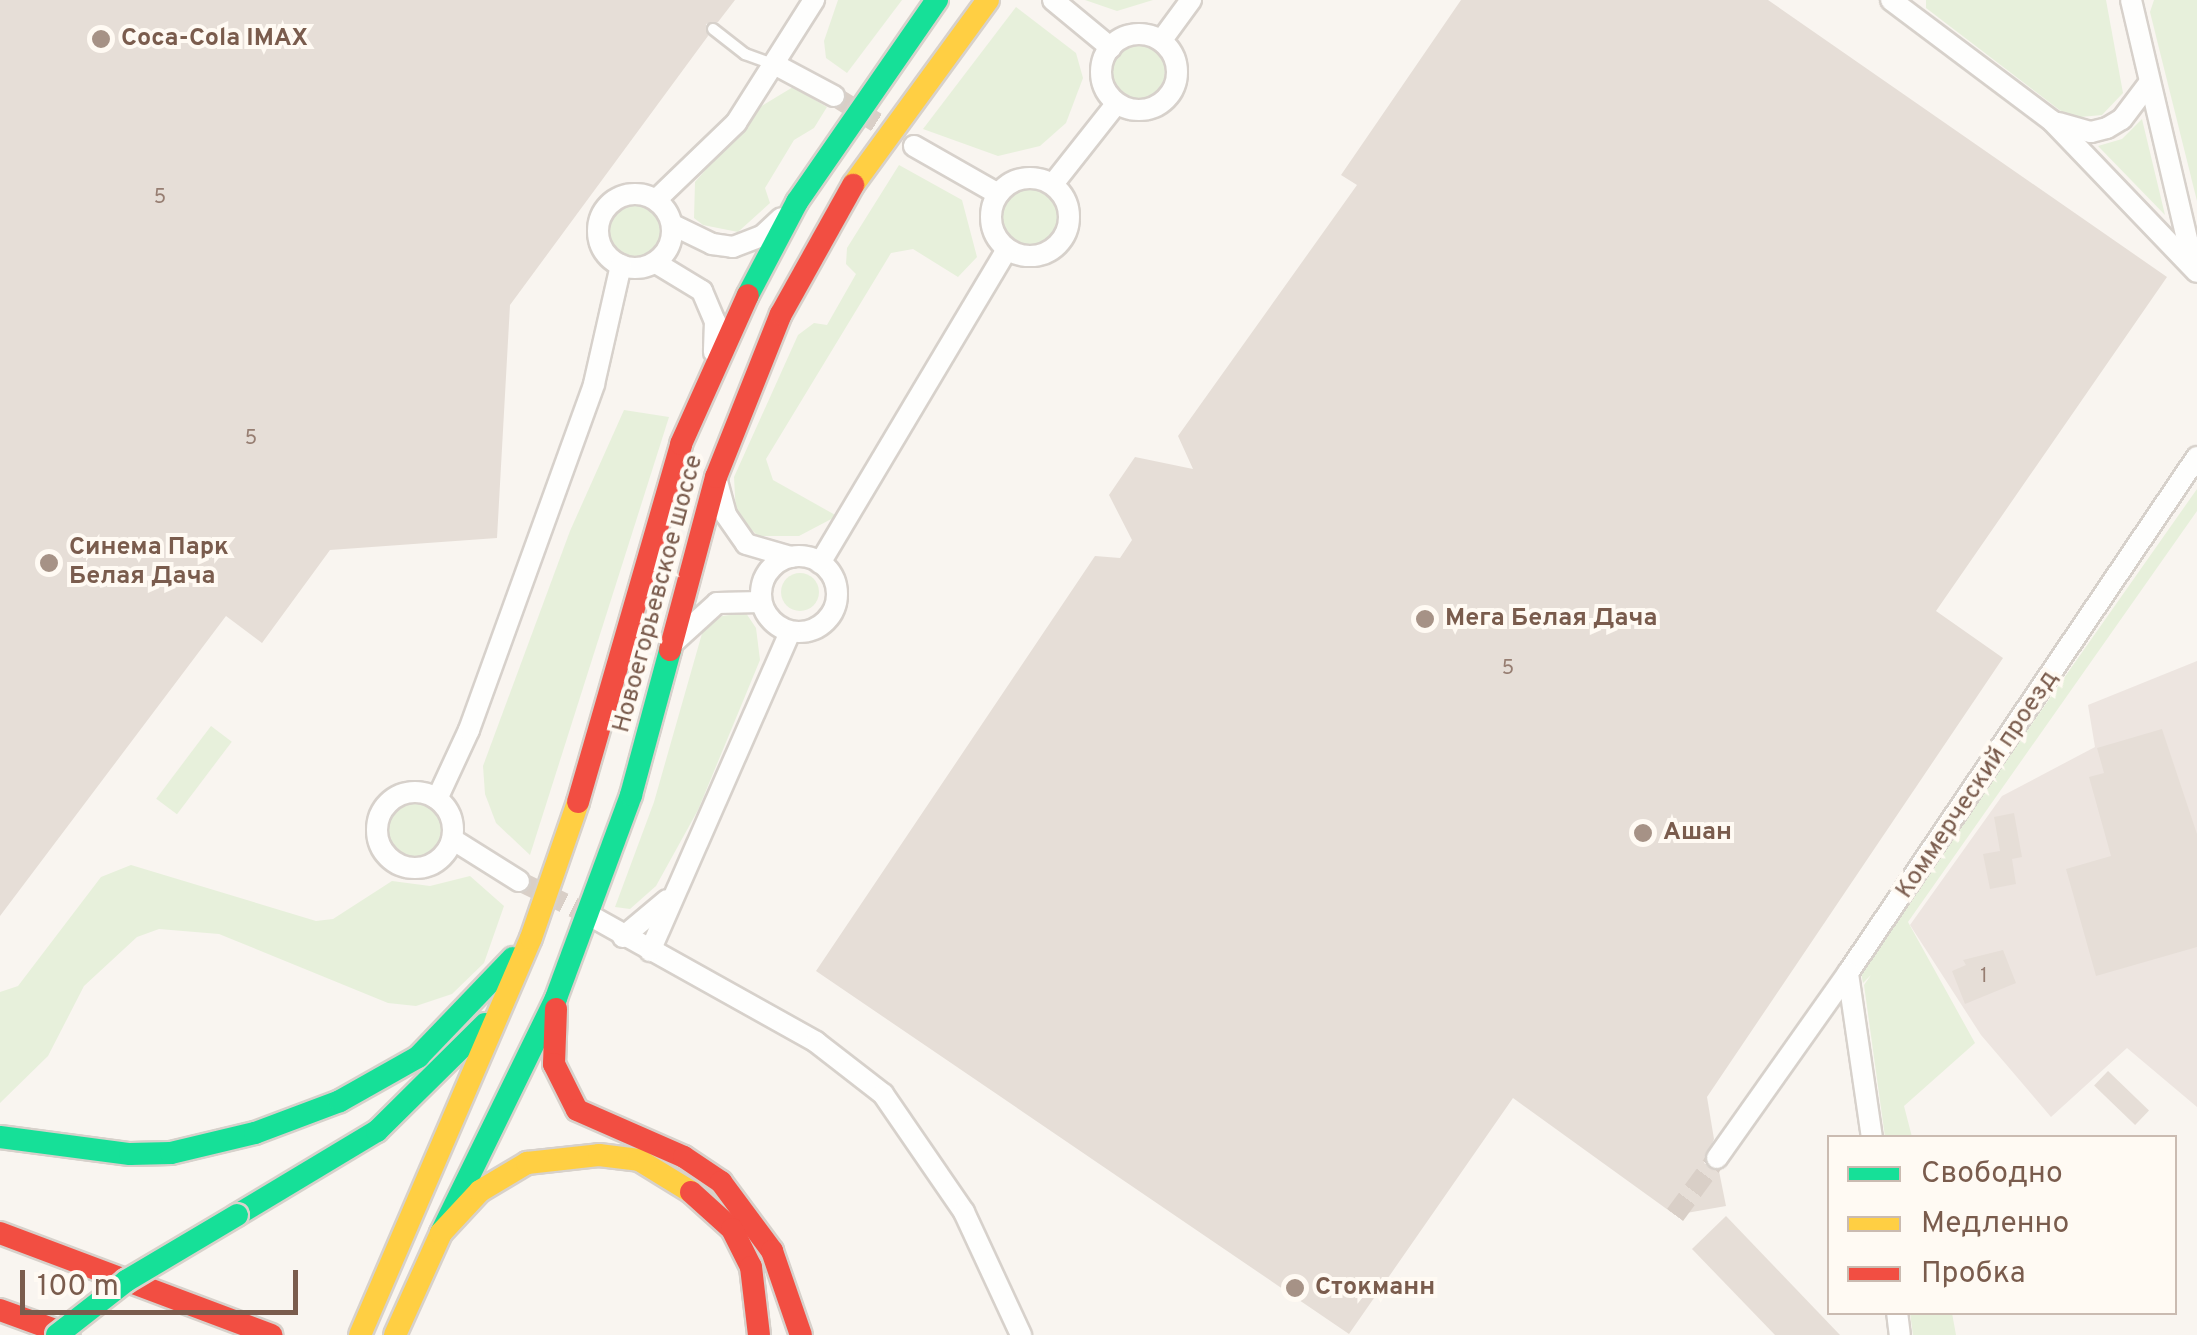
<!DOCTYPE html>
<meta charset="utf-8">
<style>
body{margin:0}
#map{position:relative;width:2197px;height:1335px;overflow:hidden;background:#f9f5f0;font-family:Overpass,sans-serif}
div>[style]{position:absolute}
.industrial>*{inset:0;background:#ede5e0}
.green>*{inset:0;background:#e7f0db;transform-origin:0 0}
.round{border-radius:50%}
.building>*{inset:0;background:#e6ded7;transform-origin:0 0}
.street-tunnel>*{height:20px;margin-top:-10px;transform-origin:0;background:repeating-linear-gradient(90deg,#d9cfc7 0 20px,transparent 0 30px)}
.roads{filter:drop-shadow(2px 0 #d7d1cb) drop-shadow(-2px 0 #d7d1cb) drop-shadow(0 2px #d7d1cb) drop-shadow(0 -2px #d7d1cb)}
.lane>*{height:10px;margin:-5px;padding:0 5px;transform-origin:5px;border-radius:5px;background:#fefefd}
.street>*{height:20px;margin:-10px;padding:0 10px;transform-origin:10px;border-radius:10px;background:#fefefd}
.street>.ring{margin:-10px;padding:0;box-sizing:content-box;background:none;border:20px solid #fefefd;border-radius:50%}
.fast>*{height:22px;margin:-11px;padding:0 11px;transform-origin:11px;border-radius:11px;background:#16e098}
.slow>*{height:22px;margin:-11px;padding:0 11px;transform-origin:11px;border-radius:11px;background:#ffcf43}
.jam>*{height:22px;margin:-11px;padding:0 11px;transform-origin:11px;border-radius:11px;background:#f24e42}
.bridges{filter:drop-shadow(2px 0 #d9d2cb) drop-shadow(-2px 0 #d9d2cb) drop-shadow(0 2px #d9d2cb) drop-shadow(0 -2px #d9d2cb)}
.fast-bridge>*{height:22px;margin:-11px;padding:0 11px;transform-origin:11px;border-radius:11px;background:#16e098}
.dots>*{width:28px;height:28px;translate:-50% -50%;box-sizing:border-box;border:5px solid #fffaf3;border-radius:50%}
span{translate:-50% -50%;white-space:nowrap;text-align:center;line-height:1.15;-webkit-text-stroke:8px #fffaf3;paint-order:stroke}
.number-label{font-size:20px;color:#977e72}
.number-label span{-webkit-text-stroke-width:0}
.poi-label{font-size:25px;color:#7a5c4d;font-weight:700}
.left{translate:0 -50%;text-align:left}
.street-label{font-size:25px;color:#7a5c4d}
.legend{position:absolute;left:1827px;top:1135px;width:350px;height:180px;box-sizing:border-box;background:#fffaf3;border:2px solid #cabbb1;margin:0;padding:12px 18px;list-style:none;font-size:30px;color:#7a5c4d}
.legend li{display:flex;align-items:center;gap:20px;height:50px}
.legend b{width:50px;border:2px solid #cabbb1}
.scale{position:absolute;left:20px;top:1270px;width:278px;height:45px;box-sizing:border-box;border:5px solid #7a5c4d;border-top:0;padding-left:12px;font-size:30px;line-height:35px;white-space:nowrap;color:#7a5c4d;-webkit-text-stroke:8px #fffaf3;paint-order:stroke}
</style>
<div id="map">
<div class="industrial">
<div style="clip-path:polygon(2197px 661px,2197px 1107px,2127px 1048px,2051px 1117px,1981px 1035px,1910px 925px,2002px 796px,2095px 747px,2088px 705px)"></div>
</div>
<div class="green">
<div style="clip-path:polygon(838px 0,902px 0,847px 73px,826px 58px,824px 41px)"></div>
<div style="clip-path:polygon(1085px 0,1153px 0,1117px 11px)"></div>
<div style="clip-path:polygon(1926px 0,2106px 0,2123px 93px,2102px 115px,2070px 118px,1926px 8px)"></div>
<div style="clip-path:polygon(2154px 0,2197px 0,2197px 201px,2150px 12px)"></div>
<div style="clip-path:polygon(1016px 7px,1076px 53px,1083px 78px,1066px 123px,1040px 146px,998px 156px,923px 129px)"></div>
<div class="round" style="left:1111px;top:45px;width:54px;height:54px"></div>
<div style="clip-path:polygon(793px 87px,827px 107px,814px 128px,794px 140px,765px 188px,770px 203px,738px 232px,703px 225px,694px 218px,695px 182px,760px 107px)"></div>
<div style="clip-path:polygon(2142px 119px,2165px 215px,2098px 146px,2122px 139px)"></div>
<div style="clip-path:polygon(899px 165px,962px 200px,977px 257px,958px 277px,913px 249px,891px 253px,766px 459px,773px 480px,837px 516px,799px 536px,758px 536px,736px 515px,734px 477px,798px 335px,814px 323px,827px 325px,856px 274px,846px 264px,847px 248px)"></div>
<div class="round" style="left:1000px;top:186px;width:60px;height:60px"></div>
<div class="round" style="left:607px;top:201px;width:58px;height:58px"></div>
<div style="clip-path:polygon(624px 410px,669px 417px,530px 855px,496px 823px,485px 794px,483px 766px,570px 531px)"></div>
<div style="clip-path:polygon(2197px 489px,2197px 511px,1908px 922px,1975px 1043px,1904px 1106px,1912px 1137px,1885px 1137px,1864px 985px,1871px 975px,1863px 983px,1860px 968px)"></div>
<div class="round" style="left:781px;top:573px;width:38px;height:38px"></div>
<div style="clip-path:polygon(746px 613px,756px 628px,760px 660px,698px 810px,656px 886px,630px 909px,615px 907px,654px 802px,703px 630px,722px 616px)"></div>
<div style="left:211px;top:726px;width:26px;height:91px;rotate:37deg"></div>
<div class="round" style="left:387px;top:800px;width:58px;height:58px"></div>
<div style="clip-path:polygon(131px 865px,316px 921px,333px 919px,392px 881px,430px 886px,470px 876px,504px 906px,484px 963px,452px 994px,416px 1006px,388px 1003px,219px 934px,159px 929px,137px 937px,84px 986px,48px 1056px,0 1103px,0 992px,18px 986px,101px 877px)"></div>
<div style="clip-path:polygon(1910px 1313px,1952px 1313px,1956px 1335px,1913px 1335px)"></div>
</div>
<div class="building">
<div style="clip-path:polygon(0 0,735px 0,718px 22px,706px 24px,708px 36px,510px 305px,497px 538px,330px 550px,262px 643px,226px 616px,0 916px)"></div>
<div style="clip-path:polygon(1461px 0,1768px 0,2167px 277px,1936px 611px,2003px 658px,1707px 1097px,1714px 1139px,1704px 1163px,1719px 1171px,1726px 1206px,1675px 1215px,1513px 1098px,1349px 1334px,816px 971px,1095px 556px,1120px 558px,1132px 540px,1109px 495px,1135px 457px,1193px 469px,1178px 436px,1357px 185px,1341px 175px)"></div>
<div style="clip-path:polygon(2162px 729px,2197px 834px,2197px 947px,2096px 976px,2066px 869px,2111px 856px,2089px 777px,2104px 773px,2097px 748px)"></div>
<div style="clip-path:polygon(2014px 813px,2022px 857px,2012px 859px,2016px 884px,1990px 889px,1983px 854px,2000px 851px,1994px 817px)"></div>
<div style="clip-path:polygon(2003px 950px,2016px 983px,1965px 1004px,1952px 971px,1966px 965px,1963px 960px)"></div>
<div style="left:2108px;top:1071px;width:57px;height:20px;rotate:44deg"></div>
<div style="clip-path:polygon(1726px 1216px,1840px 1335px,1775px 1335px,1692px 1249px)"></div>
</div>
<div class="street-tunnel">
<div style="left:834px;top:96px;width:94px;rotate:32deg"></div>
<div style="left:519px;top:881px;width:78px;rotate:25.9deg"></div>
<div style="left:1675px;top:1215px;width:71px;rotate:-53.6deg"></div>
</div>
<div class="roads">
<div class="lane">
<div style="left:713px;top:29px;width:41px;rotate:38deg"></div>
<div style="left:745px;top:54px;width:30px;rotate:20deg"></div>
</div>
<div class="street">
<div style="left:1053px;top:0;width:75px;rotate:39.6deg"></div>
<div style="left:1891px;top:0;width:201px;rotate:36.9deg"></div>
<div style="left:2052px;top:121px;width:209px;rotate:46.2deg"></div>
<div style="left:2131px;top:0;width:268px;rotate:76.8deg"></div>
<div class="ring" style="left:1101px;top:34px;width:56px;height:56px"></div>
<div style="left:1161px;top:41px;width:51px;rotate:-53.8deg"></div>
<div style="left:774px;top:64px;width:68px;rotate:28.1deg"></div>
<div style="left:2059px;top:123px;width:33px;rotate:16deg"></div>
<div style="left:2091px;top:132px;width:16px;rotate:-14deg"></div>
<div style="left:2107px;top:128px;width:17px;rotate:-31deg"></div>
<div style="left:2122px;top:119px;width:46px;rotate:-52.9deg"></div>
<div style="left:914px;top:146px;width:97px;rotate:29.7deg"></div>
<div class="ring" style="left:991px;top:178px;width:58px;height:58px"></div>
<div style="left:1053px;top:184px;width:103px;rotate:-51.7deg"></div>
<div class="ring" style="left:598px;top:194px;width:54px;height:54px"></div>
<div style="left:657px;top:199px;width:110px;rotate:-43.9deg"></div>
<div style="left:736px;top:123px;width:146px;rotate:-57.6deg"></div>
<div style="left:673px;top:225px;width:43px;rotate:26deg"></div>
<div style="left:712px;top:244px;width:21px;rotate:8deg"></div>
<div style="left:733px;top:247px;width:31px;rotate:-21deg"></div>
<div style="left:762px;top:236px;width:26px;rotate:-43deg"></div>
<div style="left:656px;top:263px;width:54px;rotate:31.3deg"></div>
<div style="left:702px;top:291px;width:33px;rotate:67deg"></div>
<div style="left:715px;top:321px;width:31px;rotate:92deg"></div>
<div style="left:717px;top:481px;width:35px;rotate:75deg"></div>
<div style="left:726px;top:515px;width:35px;rotate:55deg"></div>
<div style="left:746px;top:544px;width:47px;rotate:16.1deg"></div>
<div class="ring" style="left:761px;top:556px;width:56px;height:56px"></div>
<div style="left:820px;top:563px;width:365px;rotate:-59.2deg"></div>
<div style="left:674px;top:642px;width:58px;rotate:-42.2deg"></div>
<div style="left:717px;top:603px;width:44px;rotate:-1.3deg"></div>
<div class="ring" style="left:377px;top:792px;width:56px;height:56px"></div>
<div style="left:437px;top:799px;width:76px;rotate:-65.1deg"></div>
<div style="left:469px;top:730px;width:368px;rotate:-70.1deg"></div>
<div style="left:594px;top:384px;width:122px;rotate:-77.2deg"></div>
<div style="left:452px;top:839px;width:79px;rotate:32.1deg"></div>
<div style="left:589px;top:915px;width:260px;rotate:29.2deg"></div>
<div style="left:816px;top:1042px;width:85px;rotate:37.8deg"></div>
<div style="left:883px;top:1094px;width:143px;rotate:55.5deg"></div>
<div style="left:964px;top:1212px;width:136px;rotate:65.1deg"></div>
<div style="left:623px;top:937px;width:57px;rotate:-40.1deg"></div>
<div style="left:650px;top:951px;width:348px;rotate:-66.3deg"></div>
<div style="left:1872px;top:1138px;width:167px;rotate:-98.3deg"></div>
<div style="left:1848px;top:973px;width:623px;rotate:-55.93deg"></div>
<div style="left:1717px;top:1158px;width:227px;rotate:-54.7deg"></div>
<div style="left:1897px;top:1312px;width:23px;rotate:83deg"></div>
</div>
<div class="fast">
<div style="left:748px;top:295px;width:105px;rotate:-62.2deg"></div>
<div style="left:797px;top:202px;width:246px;rotate:-55.3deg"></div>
<div style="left:0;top:1137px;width:131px;rotate:7.5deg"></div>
<div style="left:130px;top:1154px;width:41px;rotate:-1.4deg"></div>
<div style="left:171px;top:1153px;width:86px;rotate:-13.4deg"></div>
<div style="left:255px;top:1133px;width:91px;rotate:-20.6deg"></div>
<div style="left:340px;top:1101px;width:90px;rotate:-29.4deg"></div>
<div style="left:418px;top:1057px;width:137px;rotate:-46.2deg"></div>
<div style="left:237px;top:1215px;width:163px;rotate:-31deg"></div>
<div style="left:377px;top:1131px;width:152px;rotate:-44.7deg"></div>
<div style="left:441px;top:1233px;width:262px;rotate:-63.9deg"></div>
<div style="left:556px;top:998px;width:216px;rotate:-69.7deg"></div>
<div style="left:631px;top:795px;width:150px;rotate:-74.9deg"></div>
</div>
<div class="slow">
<div style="left:853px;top:185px;width:229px;rotate:-53.9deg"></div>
<div style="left:360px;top:1335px;width:432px;rotate:-66.7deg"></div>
<div style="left:531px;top:938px;width:144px;rotate:-70.9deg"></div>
<div style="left:395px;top:1335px;width:112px;rotate:-65.7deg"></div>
<div style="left:441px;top:1233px;width:57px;rotate:-47.1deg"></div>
<div style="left:480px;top:1191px;width:55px;rotate:-30.8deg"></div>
<div style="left:527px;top:1163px;width:72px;rotate:-6.3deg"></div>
<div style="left:599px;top:1155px;width:40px;rotate:7.1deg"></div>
<div style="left:639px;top:1160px;width:61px;rotate:31.6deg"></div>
</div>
<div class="jam">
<div style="left:670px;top:650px;width:179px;rotate:-75.1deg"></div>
<div style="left:716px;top:477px;width:175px;rotate:-68.3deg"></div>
<div style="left:781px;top:314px;width:148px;rotate:-60.8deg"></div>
<div style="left:578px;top:802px;width:373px;rotate:-73.9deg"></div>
<div style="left:681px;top:444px;width:163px;rotate:-65.8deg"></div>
<div style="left:556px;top:1009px;width:55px;rotate:92.1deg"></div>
<div style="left:554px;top:1064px;width:51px;rotate:63.4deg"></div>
<div style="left:577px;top:1110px;width:117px;rotate:23.7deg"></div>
<div style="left:684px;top:1157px;width:45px;rotate:34deg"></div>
<div style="left:721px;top:1182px;width:86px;rotate:53.5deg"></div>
<div style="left:772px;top:1251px;width:89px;rotate:71deg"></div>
<div style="left:691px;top:1192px;width:55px;rotate:42.1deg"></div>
<div style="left:732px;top:1229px;width:42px;rotate:63.4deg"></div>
<div style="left:751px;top:1267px;width:68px;rotate:83.3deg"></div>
<div style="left:0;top:1233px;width:290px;rotate:20.6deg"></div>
<div style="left:0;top:1310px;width:73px;rotate:19.9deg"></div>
</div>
</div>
<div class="bridges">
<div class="fast-bridge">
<div style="left:57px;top:1335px;width:88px;rotate:-38deg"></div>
<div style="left:126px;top:1281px;width:129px;rotate:-30.7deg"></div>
</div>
</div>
<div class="dots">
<div style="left:101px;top:39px;background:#a69286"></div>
<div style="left:49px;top:563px;background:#a69286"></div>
<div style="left:1425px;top:619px;background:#a69286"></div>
<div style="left:1643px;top:833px;background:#a69286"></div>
<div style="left:1295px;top:1288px;background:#a69286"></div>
</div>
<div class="number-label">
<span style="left:160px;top:198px">5</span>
<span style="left:251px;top:439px">5</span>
<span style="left:1508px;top:669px">5</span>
<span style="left:1984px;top:977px">1</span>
</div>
<div class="poi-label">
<span class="left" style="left:121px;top:39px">Coca-Cola IMAX</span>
<span class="left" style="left:69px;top:563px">Синема Парк<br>Белая Дача</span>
<span class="left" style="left:1445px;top:619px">Мега Белая Дача</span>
<span class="left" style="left:1663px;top:833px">Ашан</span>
<span class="left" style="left:1315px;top:1288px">Стокманн</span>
</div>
<div class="street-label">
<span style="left:659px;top:594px;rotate:-75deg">Новоегорьевское шоссе</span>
<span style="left:1978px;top:785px;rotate:-56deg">Коммерческий проезд</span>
</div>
<ul class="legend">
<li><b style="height:12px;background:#16e098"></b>Свободно</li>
<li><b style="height:12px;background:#ffcf43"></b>Медленно</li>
<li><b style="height:12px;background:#f24e42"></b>Пробка</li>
</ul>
<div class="scale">100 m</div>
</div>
